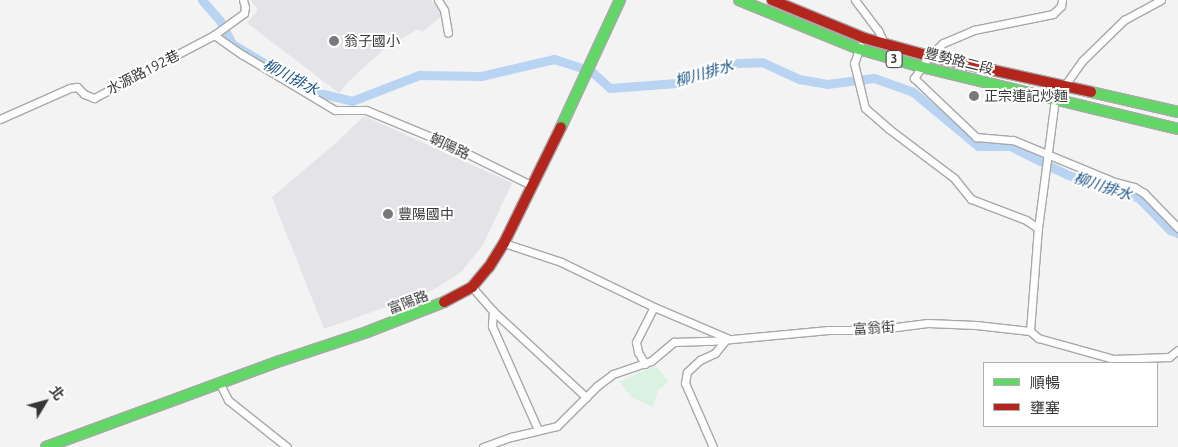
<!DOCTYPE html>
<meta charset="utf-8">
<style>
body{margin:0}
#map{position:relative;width:1178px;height:447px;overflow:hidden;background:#f3f3f4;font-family:Ubuntu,"Noto Sans TC",sans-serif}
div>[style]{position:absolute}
.built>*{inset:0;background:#e3e3e8}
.green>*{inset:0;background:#d9f2e1}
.canal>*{height:9px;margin:-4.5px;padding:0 4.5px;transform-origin:4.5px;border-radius:4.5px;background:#b8d4f2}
.roads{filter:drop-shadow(1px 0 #a8a8a9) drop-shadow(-1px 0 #a8a8a9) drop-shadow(0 1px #a8a8a9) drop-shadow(0 -1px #a8a8a9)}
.street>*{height:7px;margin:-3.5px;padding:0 3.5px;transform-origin:3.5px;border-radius:3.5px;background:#fdfdfd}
.fast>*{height:10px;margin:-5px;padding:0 5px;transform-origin:5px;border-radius:5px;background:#63d668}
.jam>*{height:10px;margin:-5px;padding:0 5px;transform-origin:5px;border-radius:5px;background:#b3261e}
.dots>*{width:14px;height:14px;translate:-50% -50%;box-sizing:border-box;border:2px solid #fff;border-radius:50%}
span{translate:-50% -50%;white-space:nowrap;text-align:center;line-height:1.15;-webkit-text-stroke:4px #fff;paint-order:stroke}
.shield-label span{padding:1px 4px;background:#fff;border:1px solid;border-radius:4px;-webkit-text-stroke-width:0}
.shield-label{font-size:12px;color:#373738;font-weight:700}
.poi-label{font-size:14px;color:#373738}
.left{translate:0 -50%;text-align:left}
.street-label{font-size:14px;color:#373738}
.water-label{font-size:15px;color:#185286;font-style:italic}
.legend{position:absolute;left:983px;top:362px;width:175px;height:65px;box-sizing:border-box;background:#fff;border:1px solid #afafaf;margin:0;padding:6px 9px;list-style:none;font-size:15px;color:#373738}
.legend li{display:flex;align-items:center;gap:10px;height:25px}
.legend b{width:25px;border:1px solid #afafaf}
.north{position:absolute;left:20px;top:377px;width:50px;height:50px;-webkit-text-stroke:4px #fff;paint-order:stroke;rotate:53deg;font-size:14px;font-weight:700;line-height:20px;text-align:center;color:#373738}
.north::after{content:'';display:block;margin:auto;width:18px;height:22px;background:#373738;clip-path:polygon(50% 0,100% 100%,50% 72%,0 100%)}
</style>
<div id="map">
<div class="built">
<div style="clip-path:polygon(251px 0,431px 0,443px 15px,422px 32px,418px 29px,383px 50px,347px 83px,339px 93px,247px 23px,258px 10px)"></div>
<div style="clip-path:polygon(364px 116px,512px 183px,483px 245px,461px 272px,433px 290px,324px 329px,272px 197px,335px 144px)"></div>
</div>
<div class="green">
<div style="clip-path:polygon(656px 366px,669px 382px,658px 390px,653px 407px,633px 398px,619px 382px)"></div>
</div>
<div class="canal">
<div style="left:202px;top:0;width:28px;rotate:49deg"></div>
<div style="left:220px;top:21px;width:26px;rotate:62deg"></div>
<div style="left:232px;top:44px;width:93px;rotate:30.4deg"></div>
<div style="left:312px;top:91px;width:41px;rotate:14deg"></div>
<div style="left:352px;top:101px;width:72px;rotate:-21.2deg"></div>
<div style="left:419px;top:75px;width:62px;rotate:0.9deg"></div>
<div style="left:481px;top:76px;width:75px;rotate:-13.1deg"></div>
<div style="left:554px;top:59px;width:39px;rotate:18deg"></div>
<div style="left:591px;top:71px;width:25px;rotate:42deg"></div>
<div style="left:610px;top:88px;width:67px;rotate:-4.3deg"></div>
<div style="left:677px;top:83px;width:64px;rotate:-18.2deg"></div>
<div style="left:738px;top:63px;width:24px;rotate:-2deg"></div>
<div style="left:762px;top:62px;width:41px;rotate:24.7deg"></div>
<div style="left:799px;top:79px;width:28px;rotate:10deg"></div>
<div style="left:827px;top:84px;width:47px;rotate:-7.3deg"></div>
<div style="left:874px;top:78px;width:41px;rotate:19.7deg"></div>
<div style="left:913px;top:92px;width:85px;rotate:39.7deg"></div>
<div style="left:978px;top:146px;width:32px"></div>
<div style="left:1010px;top:146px;width:65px;rotate:26.6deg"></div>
<div style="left:1068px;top:175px;width:75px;rotate:17.9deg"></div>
<div style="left:1139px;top:198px;width:45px;rotate:45.9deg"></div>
<div style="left:1170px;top:230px;width:9px;rotate:21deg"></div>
</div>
<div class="roads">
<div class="street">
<div style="left:438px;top:0;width:12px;rotate:59deg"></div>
<div style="left:444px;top:10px;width:23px;rotate:80deg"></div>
<div style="left:855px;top:0;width:38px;rotate:53deg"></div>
<div style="left:878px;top:30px;width:14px;rotate:65deg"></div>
<div style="left:1062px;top:0;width:6px;rotate:99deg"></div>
<div style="left:1061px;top:6px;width:11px;rotate:135deg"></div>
<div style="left:1053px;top:14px;width:81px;rotate:168.6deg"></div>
<div style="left:974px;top:30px;width:34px;rotate:157deg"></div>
<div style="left:943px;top:43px;width:19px;rotate:137deg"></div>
<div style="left:929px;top:56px;width:27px;rotate:124deg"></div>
<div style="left:914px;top:78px;width:86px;rotate:43.6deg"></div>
<div style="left:976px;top:137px;width:37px;rotate:5deg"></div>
<div style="left:1013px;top:140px;width:110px;rotate:22.4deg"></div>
<div style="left:1115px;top:182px;width:20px;rotate:15deg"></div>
<div style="left:1134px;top:187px;width:12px;rotate:31deg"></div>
<div style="left:1144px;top:193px;width:49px;rotate:45.8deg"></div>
<div style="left:214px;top:35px;width:35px;rotate:35deg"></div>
<div style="left:243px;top:55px;width:107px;rotate:30.9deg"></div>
<div style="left:335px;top:110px;width:31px"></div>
<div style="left:366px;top:110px;width:87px;rotate:22.4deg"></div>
<div style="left:446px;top:143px;width:95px;rotate:26.3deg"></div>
<div style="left:860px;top:46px;width:18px;rotate:109deg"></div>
<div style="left:854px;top:63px;width:46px;rotate:76.3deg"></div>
<div style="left:865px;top:108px;width:32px;rotate:41deg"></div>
<div style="left:889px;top:129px;width:81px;rotate:37deg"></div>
<div style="left:954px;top:178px;width:27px;rotate:51deg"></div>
<div style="left:971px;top:199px;width:59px;rotate:20.9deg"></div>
<div style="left:1026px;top:220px;width:14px;rotate:34deg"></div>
<div style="left:0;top:119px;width:77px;rotate:-23.9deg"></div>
<div style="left:70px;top:88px;width:7px;rotate:-8deg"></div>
<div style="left:77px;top:87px;width:10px;rotate:45deg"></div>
<div style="left:84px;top:94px;width:11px;rotate:22deg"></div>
<div style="left:94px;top:98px;width:136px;rotate:-27.7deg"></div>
<div style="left:214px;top:35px;width:37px;rotate:-36deg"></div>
<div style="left:244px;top:13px;width:6px;rotate:-81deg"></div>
<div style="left:245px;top:7px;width:7px;rotate:-106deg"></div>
<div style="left:504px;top:243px;width:60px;rotate:18.4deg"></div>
<div style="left:561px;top:262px;width:103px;rotate:25.8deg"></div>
<div style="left:654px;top:307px;width:79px;rotate:23deg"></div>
<div style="left:472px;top:287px;width:32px;rotate:49deg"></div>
<div style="left:493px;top:311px;width:127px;rotate:42.8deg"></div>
<div style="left:493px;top:311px;width:15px;rotate:94deg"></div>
<div style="left:492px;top:326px;width:114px;rotate:66.1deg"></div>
<div style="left:1030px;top:331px;width:103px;rotate:-85.6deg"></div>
<div style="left:1038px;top:228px;width:130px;rotate:-82.5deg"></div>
<div style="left:1055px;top:99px;width:47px;rotate:-54.6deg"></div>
<div style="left:1082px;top:61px;width:59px;rotate:-44.3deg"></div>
<div style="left:1124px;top:20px;width:42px;rotate:-28.4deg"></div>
<div style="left:1030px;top:331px;width:11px;rotate:41deg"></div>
<div style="left:1038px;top:338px;width:78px;rotate:15.6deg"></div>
<div style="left:1113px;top:359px;width:56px;rotate:-2deg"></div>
<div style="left:1169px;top:357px;width:11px;rotate:-38deg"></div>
<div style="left:645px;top:364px;width:14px;rotate:-120deg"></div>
<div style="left:638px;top:352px;width:10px;rotate:-101deg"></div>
<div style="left:636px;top:342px;width:39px;rotate:-63deg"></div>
<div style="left:220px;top:384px;width:18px;rotate:63deg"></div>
<div style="left:228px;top:400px;width:75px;rotate:38.5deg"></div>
<div style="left:483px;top:447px;width:30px;rotate:-20deg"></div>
<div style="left:511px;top:437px;width:47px;rotate:-13.4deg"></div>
<div style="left:557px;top:426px;width:57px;rotate:-45deg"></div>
<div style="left:597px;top:386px;width:20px;rotate:-37deg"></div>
<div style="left:613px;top:374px;width:40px;rotate:-18.9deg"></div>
<div style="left:651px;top:361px;width:30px;rotate:-40deg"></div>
<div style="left:674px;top:342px;width:37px;rotate:-2deg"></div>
<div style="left:711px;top:341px;width:118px;rotate:-5.4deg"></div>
<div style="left:828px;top:330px;width:45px"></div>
<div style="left:873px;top:330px;width:55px;rotate:-7.3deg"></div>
<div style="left:928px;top:323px;width:48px;rotate:2.4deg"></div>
<div style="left:976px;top:325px;width:54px;rotate:6.3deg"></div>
<div style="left:713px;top:447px;width:70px;rotate:-113.6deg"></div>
<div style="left:685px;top:383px;width:11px;rotate:-80deg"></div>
<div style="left:687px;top:372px;width:18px;rotate:-43deg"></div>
<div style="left:700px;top:360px;width:17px;rotate:-25deg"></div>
<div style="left:715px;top:353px;width:19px;rotate:-51deg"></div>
</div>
<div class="fast">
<div style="left:739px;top:0;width:130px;rotate:22.2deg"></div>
<div style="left:859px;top:49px;width:66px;rotate:15.9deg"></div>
<div style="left:922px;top:67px;width:263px;rotate:13.6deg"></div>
<div style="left:1091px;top:92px;width:89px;rotate:12.9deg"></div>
<div style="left:561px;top:127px;width:140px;rotate:-65.1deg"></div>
<div style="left:46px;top:447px;width:249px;rotate:-20.2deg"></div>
<div style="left:280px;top:361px;width:92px;rotate:-18.4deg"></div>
<div style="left:367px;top:332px;width:83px;rotate:-21.3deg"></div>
</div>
<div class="jam">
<div style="left:772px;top:0;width:100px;rotate:22.4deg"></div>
<div style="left:864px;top:38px;width:67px;rotate:15.5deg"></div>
<div style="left:929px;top:56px;width:166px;rotate:12.5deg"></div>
<div style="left:444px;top:302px;width:32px;rotate:-28deg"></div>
<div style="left:472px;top:287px;width:26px;rotate:-50deg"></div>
<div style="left:489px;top:267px;width:28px;rotate:-58deg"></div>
<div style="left:504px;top:243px;width:129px;rotate:-63.8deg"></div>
</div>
</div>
<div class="dots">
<div style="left:334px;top:41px;background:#79797a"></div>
<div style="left:974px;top:96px;background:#79797a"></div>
<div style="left:388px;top:214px;background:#79797a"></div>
</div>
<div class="shield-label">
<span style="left:894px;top:59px">3</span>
</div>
<div class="poi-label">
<span class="left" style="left:344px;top:41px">翁子國小</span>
<span class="left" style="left:984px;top:96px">正宗連記炒麵</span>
<span class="left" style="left:398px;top:214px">豐陽國中</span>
</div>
<div class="street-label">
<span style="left:959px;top:61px;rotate:14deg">豐勢路二段</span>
<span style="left:143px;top:72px;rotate:-27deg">水源路192巷</span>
<span style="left:450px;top:146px;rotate:25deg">朝陽路</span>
<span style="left:408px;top:302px;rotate:-21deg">富陽路</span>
<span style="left:874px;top:328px;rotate:-4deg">富翁街</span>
</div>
<div class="water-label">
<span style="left:704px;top:73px;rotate:-16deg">柳川排水</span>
<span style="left:291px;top:77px;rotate:28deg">柳川排水</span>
<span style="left:1103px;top:186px;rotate:18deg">柳川排水</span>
</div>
<ul class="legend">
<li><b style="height:6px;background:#63d668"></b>順暢</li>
<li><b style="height:6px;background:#b3261e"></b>壅塞</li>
</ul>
<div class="north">北</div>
</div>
